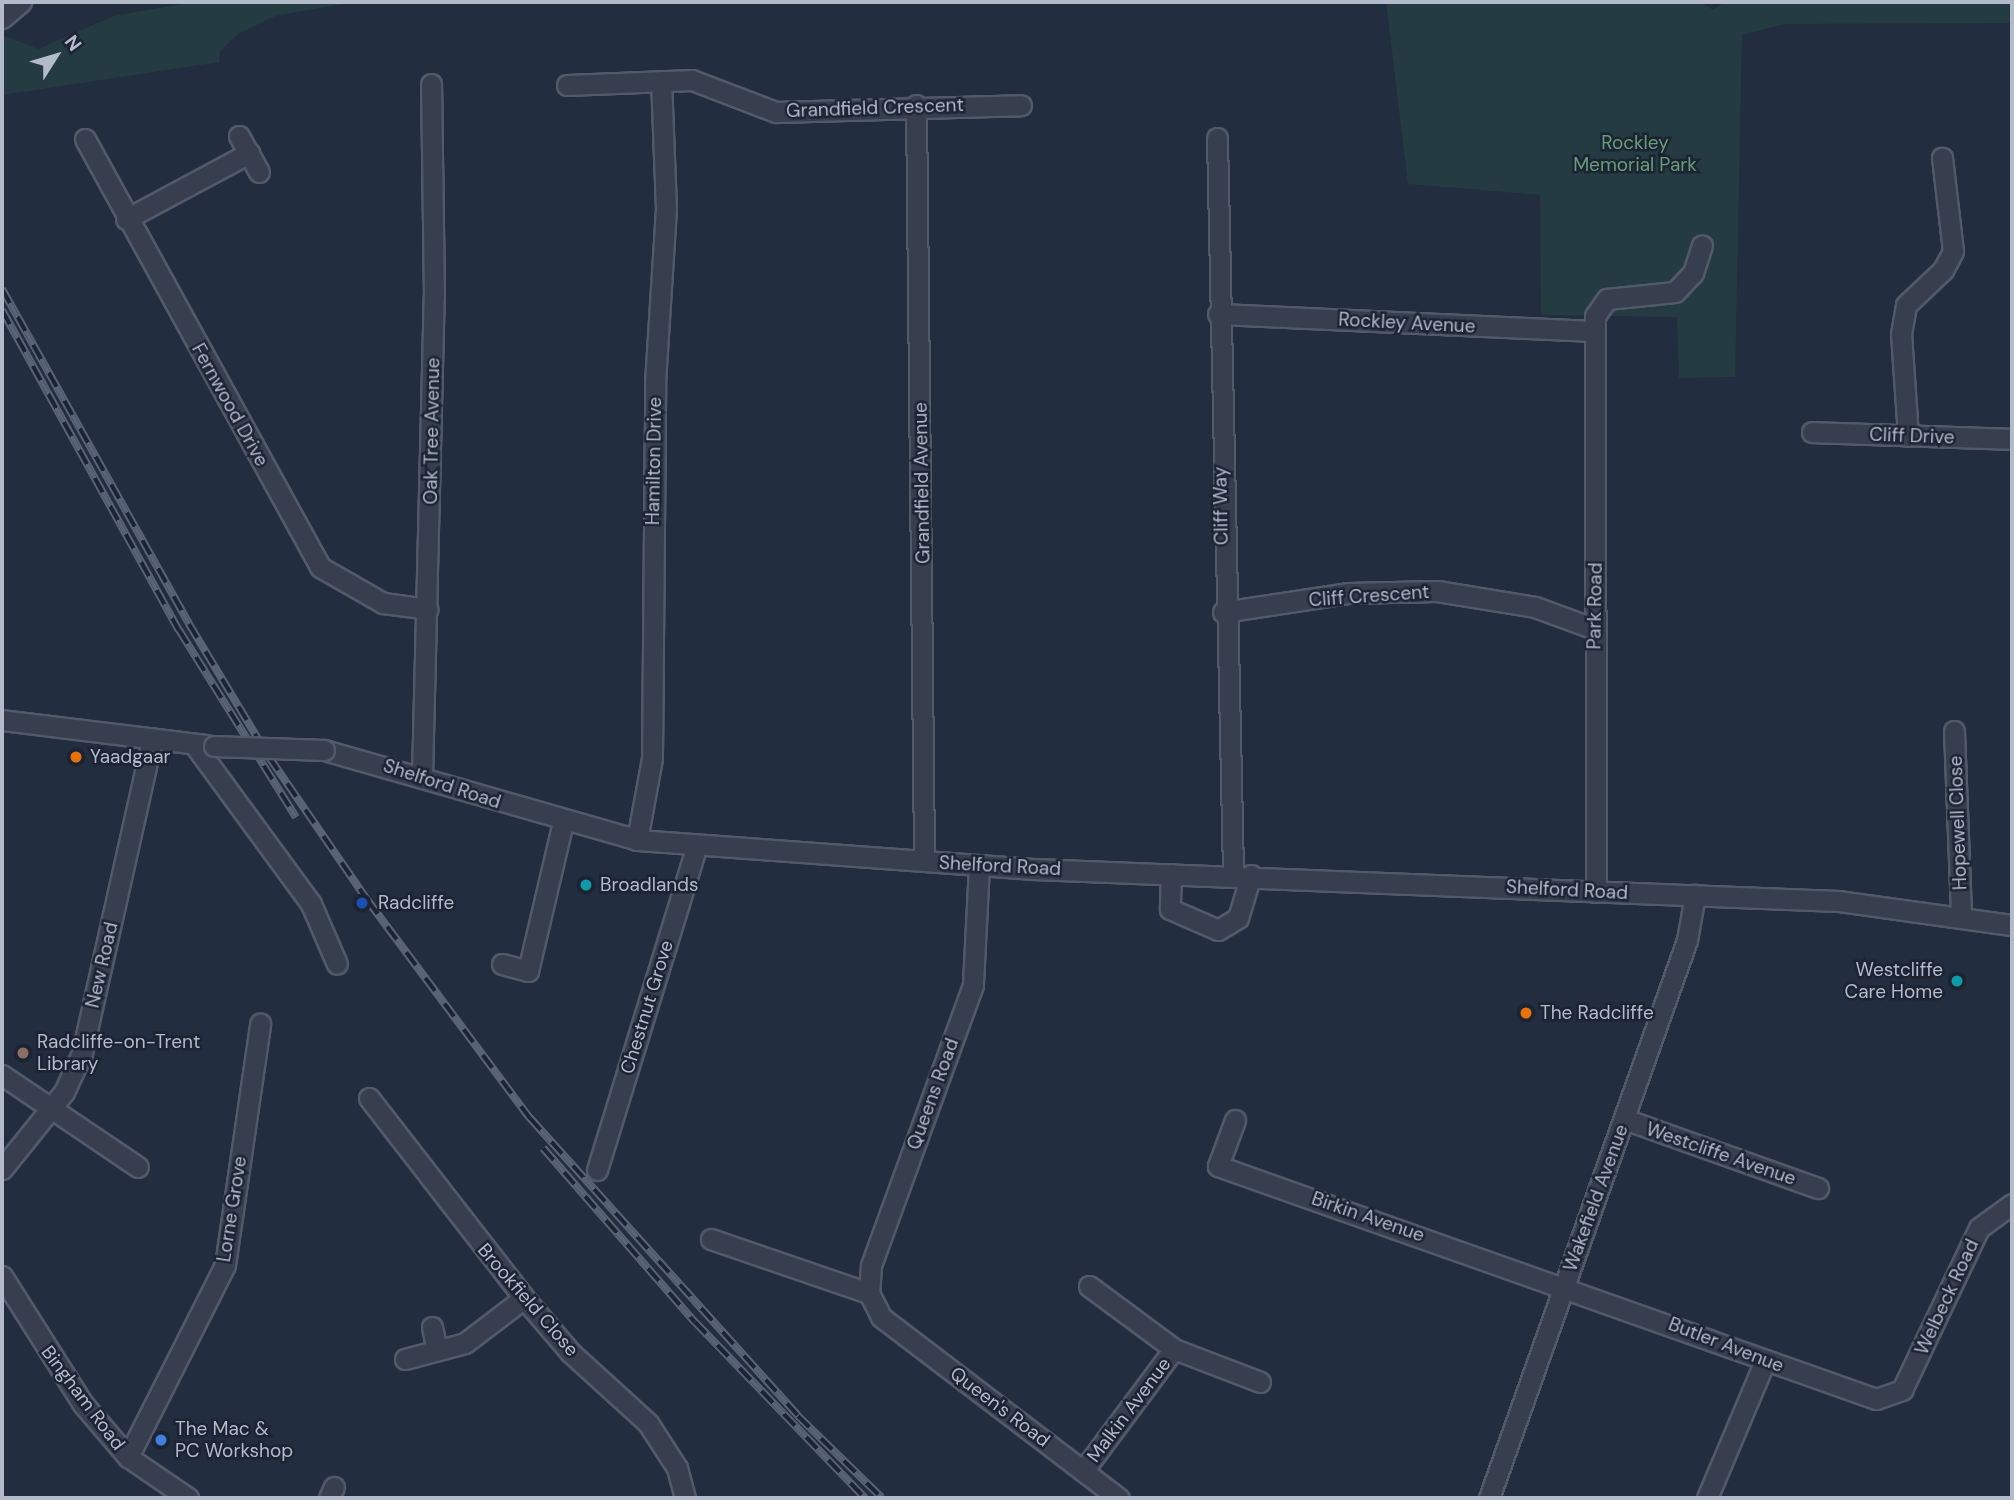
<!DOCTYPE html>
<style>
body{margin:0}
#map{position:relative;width:2014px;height:1500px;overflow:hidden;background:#222d40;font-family:"DM Sans",sans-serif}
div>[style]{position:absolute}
.green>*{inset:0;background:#243c41}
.roads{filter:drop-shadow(2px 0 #525a6a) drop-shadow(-2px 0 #525a6a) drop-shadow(0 2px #525a6a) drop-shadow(0 -2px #525a6a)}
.minor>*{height:19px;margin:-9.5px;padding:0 9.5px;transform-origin:9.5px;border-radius:9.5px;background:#373f4f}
.rail>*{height:8px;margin-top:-4px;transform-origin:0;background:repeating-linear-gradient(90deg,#1c2434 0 16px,#586377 0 32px);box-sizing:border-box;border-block:2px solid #586377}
.bridges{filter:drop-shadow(2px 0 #525a6a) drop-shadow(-2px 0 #525a6a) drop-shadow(0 2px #525a6a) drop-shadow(0 -2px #525a6a)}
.minor-bridge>*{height:19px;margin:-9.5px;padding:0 9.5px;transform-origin:9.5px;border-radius:9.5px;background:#373f4f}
.dots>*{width:19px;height:19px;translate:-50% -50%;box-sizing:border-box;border:4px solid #1c2434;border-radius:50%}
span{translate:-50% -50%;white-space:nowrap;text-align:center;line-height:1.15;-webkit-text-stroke:5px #1c2434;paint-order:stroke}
.street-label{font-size:19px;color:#b3baca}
.park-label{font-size:19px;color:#689d77}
.poi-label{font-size:19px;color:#b3baca}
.left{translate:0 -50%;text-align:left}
.right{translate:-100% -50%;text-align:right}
.frame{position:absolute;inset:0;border:4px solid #b3baca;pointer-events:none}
.north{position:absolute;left:21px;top:21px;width:70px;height:70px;-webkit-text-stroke:5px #1c2434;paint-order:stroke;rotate:53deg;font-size:19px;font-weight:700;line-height:28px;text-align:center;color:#b3baca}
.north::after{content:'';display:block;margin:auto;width:24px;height:32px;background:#b3baca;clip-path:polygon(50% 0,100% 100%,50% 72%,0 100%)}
</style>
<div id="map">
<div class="green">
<div style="clip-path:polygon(194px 2px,354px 2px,275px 16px,238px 34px,220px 51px,219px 62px,2px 95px,2px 35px,38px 49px,114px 16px)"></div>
<div style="clip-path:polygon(1386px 2px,1701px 2px,1713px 10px,1725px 2px,2012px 2px,2012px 23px,1785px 24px,1742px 35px,1735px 377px,1679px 378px,1677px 317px,1541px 315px,1540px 195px,1408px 184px)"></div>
</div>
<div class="roads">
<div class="minor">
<div style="left:2px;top:18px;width:25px;rotate:-40deg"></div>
<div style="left:567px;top:85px;width:125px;rotate:-2.3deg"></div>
<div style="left:692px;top:80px;width:90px;rotate:20.9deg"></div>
<div style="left:776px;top:112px;width:245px;rotate:-1.6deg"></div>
<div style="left:916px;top:105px;width:756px;rotate:89.39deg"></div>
<div style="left:239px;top:136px;width:41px;rotate:60.9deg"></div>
<div style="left:1217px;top:138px;width:736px;rotate:88.75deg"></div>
<div style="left:85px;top:139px;width:488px;rotate:61.2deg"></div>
<div style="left:320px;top:567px;width:73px;rotate:29.7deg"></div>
<div style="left:383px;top:603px;width:45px;rotate:7.6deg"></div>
<div style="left:126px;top:219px;width:140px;rotate:-28.2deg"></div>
<div style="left:1218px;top:314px;width:377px;rotate:2.6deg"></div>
<div style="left:1812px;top:432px;width:200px;rotate:2deg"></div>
<div style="left:1908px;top:436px;width:102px;rotate:-93.9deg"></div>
<div style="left:1901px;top:334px;width:29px;rotate:-80deg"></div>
<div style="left:1906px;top:305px;width:51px;rotate:-43.4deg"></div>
<div style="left:1943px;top:270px;width:21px;rotate:-62deg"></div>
<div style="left:1953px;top:251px;width:94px;rotate:-96.7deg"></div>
<div style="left:1223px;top:612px;width:126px;rotate:-8.6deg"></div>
<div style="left:1348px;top:593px;width:89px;rotate:-1.3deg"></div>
<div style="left:1437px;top:591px;width:99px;rotate:9.3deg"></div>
<div style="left:1535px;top:607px;width:64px;rotate:20.1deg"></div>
<div style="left:2px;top:720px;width:206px;rotate:7deg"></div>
<div style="left:1954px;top:731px;width:185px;rotate:87.8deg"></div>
<div style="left:194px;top:744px;width:198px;rotate:53.8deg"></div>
<div style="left:311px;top:904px;width:65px;rotate:66.6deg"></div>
<div style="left:324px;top:750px;width:326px;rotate:16deg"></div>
<div style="left:637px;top:840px;width:398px;rotate:4.2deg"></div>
<div style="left:1034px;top:869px;width:805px;rotate:2.28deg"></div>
<div style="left:1838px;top:901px;width:176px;rotate:7.9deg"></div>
<div style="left:422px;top:777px;width:481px;rotate:-88.6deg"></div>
<div style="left:434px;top:296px;width:212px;rotate:-90.8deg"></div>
<div style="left:637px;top:840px;width:83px;rotate:-79.6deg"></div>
<div style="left:652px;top:758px;width:375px;rotate:-89.5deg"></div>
<div style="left:655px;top:383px;width:174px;rotate:-86.4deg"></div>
<div style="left:666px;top:209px;width:128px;rotate:-92.2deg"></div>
<div style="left:979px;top:865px;width:120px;rotate:92.9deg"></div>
<div style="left:973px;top:985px;width:299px;rotate:110deg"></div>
<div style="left:871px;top:1266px;width:27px;rotate:94deg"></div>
<div style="left:869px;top:1293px;width:27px;rotate:63deg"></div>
<div style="left:881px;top:1317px;width:299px;rotate:37.3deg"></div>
<div style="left:1171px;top:874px;width:35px;rotate:92deg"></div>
<div style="left:1170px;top:909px;width:52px;rotate:23.6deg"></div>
<div style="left:1218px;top:930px;width:23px;rotate:-31deg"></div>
<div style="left:1238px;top:918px;width:45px;rotate:-73.2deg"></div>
<div style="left:1596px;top:892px;width:576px;rotate:-90.1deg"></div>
<div style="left:1595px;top:316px;width:21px;rotate:-55deg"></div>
<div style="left:1607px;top:299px;width:68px;rotate:-5.9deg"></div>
<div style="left:1675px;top:292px;width:26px;rotate:-47deg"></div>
<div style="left:1693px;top:273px;width:29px;rotate:-72deg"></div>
<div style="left:502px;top:964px;width:27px;rotate:15deg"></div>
<div style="left:528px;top:971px;width:153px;rotate:-76.8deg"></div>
<div style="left:2px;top:1075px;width:164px;rotate:34.1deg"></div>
<div style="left:369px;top:1098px;width:253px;rotate:52.2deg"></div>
<div style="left:524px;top:1298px;width:72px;rotate:49.5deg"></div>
<div style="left:571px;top:1353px;width:104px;rotate:42.3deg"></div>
<div style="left:648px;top:1423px;width:54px;rotate:57.2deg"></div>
<div style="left:677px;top:1468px;width:31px;rotate:75deg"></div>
<div style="left:1624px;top:1119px;width:206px;rotate:19.6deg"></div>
<div style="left:1235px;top:1120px;width:49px;rotate:110.3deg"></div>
<div style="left:1218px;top:1166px;width:698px;rotate:19.5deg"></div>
<div style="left:1876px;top:1399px;width:28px;rotate:-19deg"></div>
<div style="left:1902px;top:1390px;width:179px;rotate:-64.6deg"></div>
<div style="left:1979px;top:1228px;width:41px;rotate:-36deg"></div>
<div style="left:2px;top:1169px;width:99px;rotate:-51.2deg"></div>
<div style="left:64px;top:1092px;width:43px;rotate:-65.2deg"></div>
<div style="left:82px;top:1053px;width:322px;rotate:-77.4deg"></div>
<div style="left:597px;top:1170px;width:340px;rotate:-72.9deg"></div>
<div style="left:711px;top:1239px;width:167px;rotate:18.9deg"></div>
<div style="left:2px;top:1276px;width:151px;rotate:57.7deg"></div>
<div style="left:83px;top:1404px;width:70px;rotate:49.7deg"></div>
<div style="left:128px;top:1457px;width:73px;rotate:34.3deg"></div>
<div style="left:1089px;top:1286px;width:106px;rotate:36.5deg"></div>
<div style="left:1174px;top:1349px;width:92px;rotate:21deg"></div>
<div style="left:432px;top:1327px;width:24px;rotate:78deg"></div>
<div style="left:405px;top:1359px;width:62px;rotate:-14.9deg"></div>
<div style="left:465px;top:1343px;width:74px;rotate:-37.3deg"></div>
<div style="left:128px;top:1457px;width:215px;rotate:-63.2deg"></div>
<div style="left:225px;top:1265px;width:244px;rotate:-81.7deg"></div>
<div style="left:1083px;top:1471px;width:152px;rotate:-53.3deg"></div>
<div style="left:329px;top:1498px;width:12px;rotate:-66deg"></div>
<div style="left:1489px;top:1498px;width:592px;rotate:-70.46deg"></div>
<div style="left:1687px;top:940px;width:46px;rotate:-79.9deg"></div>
<div style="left:1707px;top:1498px;width:149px;rotate:-67.1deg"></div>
</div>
</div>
<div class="rail">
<div style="left:2px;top:289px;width:384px;rotate:60.8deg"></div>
<div style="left:189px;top:624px;width:155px;rotate:59deg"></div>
<div style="left:269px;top:757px;width:175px;rotate:55.5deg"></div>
<div style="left:368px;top:901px;width:271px;rotate:53.3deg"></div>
<div style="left:530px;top:1118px;width:401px;rotate:48deg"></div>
<div style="left:798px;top:1416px;width:117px;rotate:44.3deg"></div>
<div style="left:2px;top:310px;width:366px;rotate:61.1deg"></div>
<div style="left:179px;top:630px;width:221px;rotate:58deg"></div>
<div style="left:543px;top:1148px;width:231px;rotate:48.9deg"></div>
<div style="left:695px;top:1322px;width:245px;rotate:46deg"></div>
</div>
<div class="bridges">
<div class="minor-bridge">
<div style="left:214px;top:746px;width:110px;rotate:2.1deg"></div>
</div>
</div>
<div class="dots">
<div style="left:76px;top:757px;background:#e8710a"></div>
<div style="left:586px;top:885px;background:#0f9aa8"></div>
<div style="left:362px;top:903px;background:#1a4fb4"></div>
<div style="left:1957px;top:981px;background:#0f9aa8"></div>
<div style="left:1526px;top:1013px;background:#e8710a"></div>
<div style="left:23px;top:1053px;background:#8d6e63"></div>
<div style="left:161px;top:1440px;background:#3f7fe0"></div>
</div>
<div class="street-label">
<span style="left:875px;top:108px;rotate:-2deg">Grandfield Crescent</span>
<span style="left:1407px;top:323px;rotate:3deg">Rockley Avenue</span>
<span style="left:230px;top:405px;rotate:61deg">Fernwood Drive</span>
<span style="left:432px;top:431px;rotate:-89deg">Oak Tree Avenue</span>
<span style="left:1912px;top:436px;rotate:2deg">Cliff Drive</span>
<span style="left:654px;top:461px;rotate:-89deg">Hamilton Drive</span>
<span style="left:922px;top:483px;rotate:-91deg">Grandfield Avenue</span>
<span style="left:1221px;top:506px;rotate:-91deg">Cliff Way</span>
<span style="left:1369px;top:596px;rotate:-4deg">Cliff Crescent</span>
<span style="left:1595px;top:606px;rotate:-89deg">Park Road</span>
<span style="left:442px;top:784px;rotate:18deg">Shelford Road</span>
<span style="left:1958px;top:823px;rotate:-92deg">Hopewell Close</span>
<span style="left:1000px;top:866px;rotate:3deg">Shelford Road</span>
<span style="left:1567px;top:890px;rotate:3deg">Shelford Road</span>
<span style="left:102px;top:965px;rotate:-77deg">New Road</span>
<span style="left:647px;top:1007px;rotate:-73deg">Chestnut Grove</span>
<span style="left:933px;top:1094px;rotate:-70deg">Queens Road</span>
<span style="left:1721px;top:1154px;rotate:19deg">Westcliffe Avenue</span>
<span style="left:1596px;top:1198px;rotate:-70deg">Wakefield Avenue</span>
<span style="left:232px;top:1209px;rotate:-81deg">Lorne Grove</span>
<span style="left:1368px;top:1217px;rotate:19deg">Birkin Avenue</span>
<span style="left:1947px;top:1297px;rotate:-65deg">Welbeck Road</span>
<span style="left:528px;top:1300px;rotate:49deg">Brookfield Close</span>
<span style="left:1726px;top:1345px;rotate:21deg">Butler Avenue</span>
<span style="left:83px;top:1398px;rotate:53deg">Bingham Road</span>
<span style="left:1000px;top:1407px;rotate:37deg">Queen's Road</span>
<span style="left:1129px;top:1410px;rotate:-53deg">Malkin Avenue</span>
</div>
<div class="park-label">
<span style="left:1635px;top:154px">Rockley<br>Memorial Park</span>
</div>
<div class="poi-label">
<span class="left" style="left:90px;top:757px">Yaadgaar</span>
<span class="left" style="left:600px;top:885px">Broadlands</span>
<span class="left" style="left:378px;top:903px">Radcliffe</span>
<span class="right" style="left:1943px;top:981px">Westcliffe<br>Care Home</span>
<span class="left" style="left:1540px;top:1013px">The Radcliffe</span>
<span class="left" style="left:37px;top:1053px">Radcliffe-on-Trent<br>Library</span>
<span class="left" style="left:175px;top:1440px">The Mac &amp;<br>PC Workshop</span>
</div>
<div class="frame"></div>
<div class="north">N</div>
</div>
